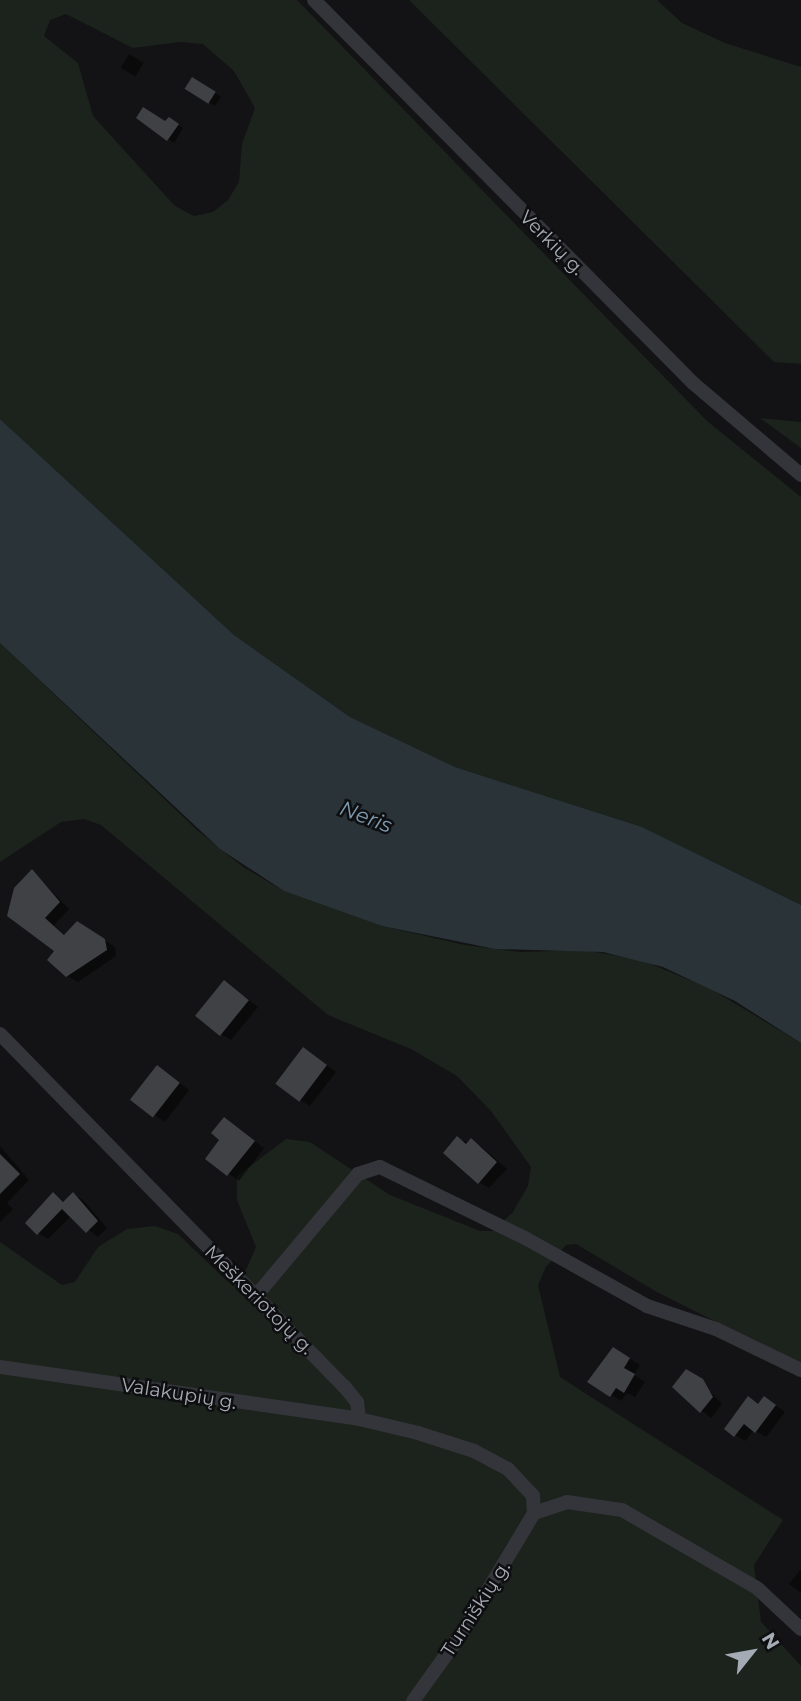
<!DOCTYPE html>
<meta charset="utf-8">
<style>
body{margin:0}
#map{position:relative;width:801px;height:1701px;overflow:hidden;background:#131315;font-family:Montserrat,sans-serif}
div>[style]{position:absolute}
.green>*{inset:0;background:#1b231c}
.water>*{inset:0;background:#2a3338}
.shadow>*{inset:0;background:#0007;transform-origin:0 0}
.building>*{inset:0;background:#3f4145;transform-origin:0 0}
.street>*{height:14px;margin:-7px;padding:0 7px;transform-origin:7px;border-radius:7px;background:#34353a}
span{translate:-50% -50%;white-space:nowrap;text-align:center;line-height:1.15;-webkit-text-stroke:5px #0e0e10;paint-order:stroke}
.street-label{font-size:19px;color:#a5abb5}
.water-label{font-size:21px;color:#7c9bb0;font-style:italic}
.north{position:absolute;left:717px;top:1617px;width:70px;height:70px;-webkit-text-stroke:5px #0e0e10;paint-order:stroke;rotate:59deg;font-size:19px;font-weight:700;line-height:28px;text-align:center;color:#a5abb5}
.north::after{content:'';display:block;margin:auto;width:24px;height:32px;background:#a5abb5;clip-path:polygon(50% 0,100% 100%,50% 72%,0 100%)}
</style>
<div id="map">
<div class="green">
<div style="clip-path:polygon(evenodd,0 0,297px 0,707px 421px,801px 497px,801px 905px,642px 827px,455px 767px,350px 717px,234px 635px,0 419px,0 0,66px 14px,133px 48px,180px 42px,203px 44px,234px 71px,255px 108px,242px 144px,239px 182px,228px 200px,213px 212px,194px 216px,175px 206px,93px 116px,78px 63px,44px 36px,50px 20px,66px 14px)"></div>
<div style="clip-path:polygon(409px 0,657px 0,682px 23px,725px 43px,801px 67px,801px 364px,774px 362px)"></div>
<div style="clip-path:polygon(760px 418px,801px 422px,801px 448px)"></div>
<div style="clip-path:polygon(0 643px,197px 830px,243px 867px,284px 891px,382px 926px,465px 945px,521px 952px,584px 950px,641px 960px,709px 988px,801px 1043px,801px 1365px,657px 1292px,576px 1244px,566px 1245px,546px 1267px,538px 1285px,560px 1377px,783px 1520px,754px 1565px,761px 1622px,801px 1666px,801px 1701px,0 1701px,0 1242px,62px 1285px,75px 1282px,98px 1247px,127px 1229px,155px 1226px,178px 1234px,227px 1281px,246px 1270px,256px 1247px,237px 1200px,237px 1176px,286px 1139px,310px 1142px,390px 1195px,480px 1231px,493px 1231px,513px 1212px,528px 1186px,531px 1167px,491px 1111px,457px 1076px,411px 1049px,328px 1015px,101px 825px,84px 819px,61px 822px,0 862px)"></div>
</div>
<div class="water">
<div style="clip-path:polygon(0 419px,234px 635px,350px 717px,455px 767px,642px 827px,801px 905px,801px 1043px,735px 1001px,663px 967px,603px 952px,495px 949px,382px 926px,284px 891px,220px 849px,0 643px)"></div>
</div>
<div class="shadow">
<div style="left:129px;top:54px;width:17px;height:16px;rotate:31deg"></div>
<div style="clip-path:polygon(199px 83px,221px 97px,215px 106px,187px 88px)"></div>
<div style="clip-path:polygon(138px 118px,166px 124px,169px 119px,183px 128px,174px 143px)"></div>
<div style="clip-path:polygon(32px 871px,69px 909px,54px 925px,66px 936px,88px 929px,115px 947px,116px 956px,78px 982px,67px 976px,57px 951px,9px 915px)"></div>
<div style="clip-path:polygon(225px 982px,258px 1007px,231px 1040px,221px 1034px)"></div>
<div style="clip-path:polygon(304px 1049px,336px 1072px,310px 1106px,300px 1100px)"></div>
<div style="clip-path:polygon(167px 1073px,189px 1090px,165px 1122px,133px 1100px)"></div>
<div style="clip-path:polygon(224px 1119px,264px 1148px,239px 1181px,207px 1158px,222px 1140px)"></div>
<div style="clip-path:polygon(457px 1139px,482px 1147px,507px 1169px,489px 1188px,479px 1182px)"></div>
<div style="clip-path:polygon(0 1146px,29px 1180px,7px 1203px,13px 1209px,0 1222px)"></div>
<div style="clip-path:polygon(53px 1194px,65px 1202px,73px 1194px,83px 1200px,107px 1228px,98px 1237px,71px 1216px,48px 1239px,38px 1233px)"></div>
<div style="clip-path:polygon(624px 1355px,640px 1365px,634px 1375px,645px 1382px,635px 1397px,627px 1393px,621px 1401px,589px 1381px)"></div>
<div style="clip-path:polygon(696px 1377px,722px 1404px,711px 1418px,674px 1387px)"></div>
<div style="clip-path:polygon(760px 1405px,775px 1405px,785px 1412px,766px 1437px,754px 1430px,745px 1441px,726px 1429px)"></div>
<div style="clip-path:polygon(801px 1569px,801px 1593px,789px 1584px)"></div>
</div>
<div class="building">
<div style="left:192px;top:77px;width:28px;height:14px;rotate:32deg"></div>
<div style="clip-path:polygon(143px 107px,165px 121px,169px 117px,179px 124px,167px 141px,136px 118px)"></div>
<div style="clip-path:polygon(32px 869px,60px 902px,45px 918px,64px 935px,77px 921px,105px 939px,107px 950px,66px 977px,47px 960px,54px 951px,7px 916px,14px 888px)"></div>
<div style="left:224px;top:980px;width:32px;height:46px;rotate:39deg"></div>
<div style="left:303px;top:1047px;width:30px;height:46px;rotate:37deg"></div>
<div style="left:157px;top:1065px;width:29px;height:44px;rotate:38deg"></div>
<div style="clip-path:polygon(224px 1117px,255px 1141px,227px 1176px,205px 1159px,219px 1140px,211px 1133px)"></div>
<div style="clip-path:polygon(457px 1136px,466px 1144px,471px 1138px,497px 1162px,478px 1184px,443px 1153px)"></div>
<div style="clip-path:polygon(0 1154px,20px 1174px,0 1194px)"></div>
<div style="clip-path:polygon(53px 1192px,63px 1202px,73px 1192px,98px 1221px,86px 1233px,62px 1209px,37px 1235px,25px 1223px)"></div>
<div style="clip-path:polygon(613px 1347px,630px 1358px,624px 1368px,635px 1374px,624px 1393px,616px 1388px,610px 1397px,587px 1382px)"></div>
<div style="clip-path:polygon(686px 1369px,703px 1379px,713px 1397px,700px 1413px,672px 1387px)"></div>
<div style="clip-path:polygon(748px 1396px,758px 1404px,764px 1396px,776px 1405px,755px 1433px,744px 1424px,734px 1437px,724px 1429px)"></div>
</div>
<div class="street">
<div style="left:314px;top:0;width:539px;rotate:45.3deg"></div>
<div style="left:693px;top:383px;width:142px;rotate:40.4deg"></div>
<div style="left:0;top:1034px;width:492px;rotate:45.7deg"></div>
<div style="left:344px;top:1386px;width:21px;rotate:51deg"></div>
<div style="left:357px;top:1402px;width:17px;rotate:83deg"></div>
<div style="left:256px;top:1296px;width:159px;rotate:-50.1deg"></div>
<div style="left:358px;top:1174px;width:23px;rotate:-18deg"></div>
<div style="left:380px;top:1167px;width:161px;rotate:26.1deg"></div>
<div style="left:525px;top:1238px;width:140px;rotate:29.1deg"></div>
<div style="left:647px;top:1306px;width:73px;rotate:18.4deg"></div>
<div style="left:716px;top:1329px;width:94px;rotate:25.8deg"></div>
<div style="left:0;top:1367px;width:363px;rotate:8.2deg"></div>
<div style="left:359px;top:1419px;width:61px;rotate:13.3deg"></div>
<div style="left:418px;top:1433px;width:59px;rotate:17.8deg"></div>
<div style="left:474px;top:1451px;width:38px;rotate:28deg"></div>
<div style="left:508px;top:1469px;width:37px;rotate:47deg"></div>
<div style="left:533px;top:1496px;width:17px;rotate:87deg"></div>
<div style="left:534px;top:1513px;width:35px;rotate:-18deg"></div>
<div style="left:567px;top:1502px;width:56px;rotate:8.3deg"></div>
<div style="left:622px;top:1510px;width:156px;rotate:30deg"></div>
<div style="left:757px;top:1588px;width:60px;rotate:43deg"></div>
<div style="left:413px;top:1701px;width:87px;rotate:-54.3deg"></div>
<div style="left:464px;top:1630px;width:136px;rotate:-59.1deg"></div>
</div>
<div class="street-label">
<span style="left:552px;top:243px;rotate:45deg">Verkių g.</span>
<span style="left:259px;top:1300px;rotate:45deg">Meškeriotojų g.</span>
<span style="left:179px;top:1394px;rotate:9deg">Valakupių g.</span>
<span style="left:476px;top:1609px;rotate:-57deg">Turniškių g.</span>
</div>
<div class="water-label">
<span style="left:366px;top:817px;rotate:21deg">Neris</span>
</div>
<div class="north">N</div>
</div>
